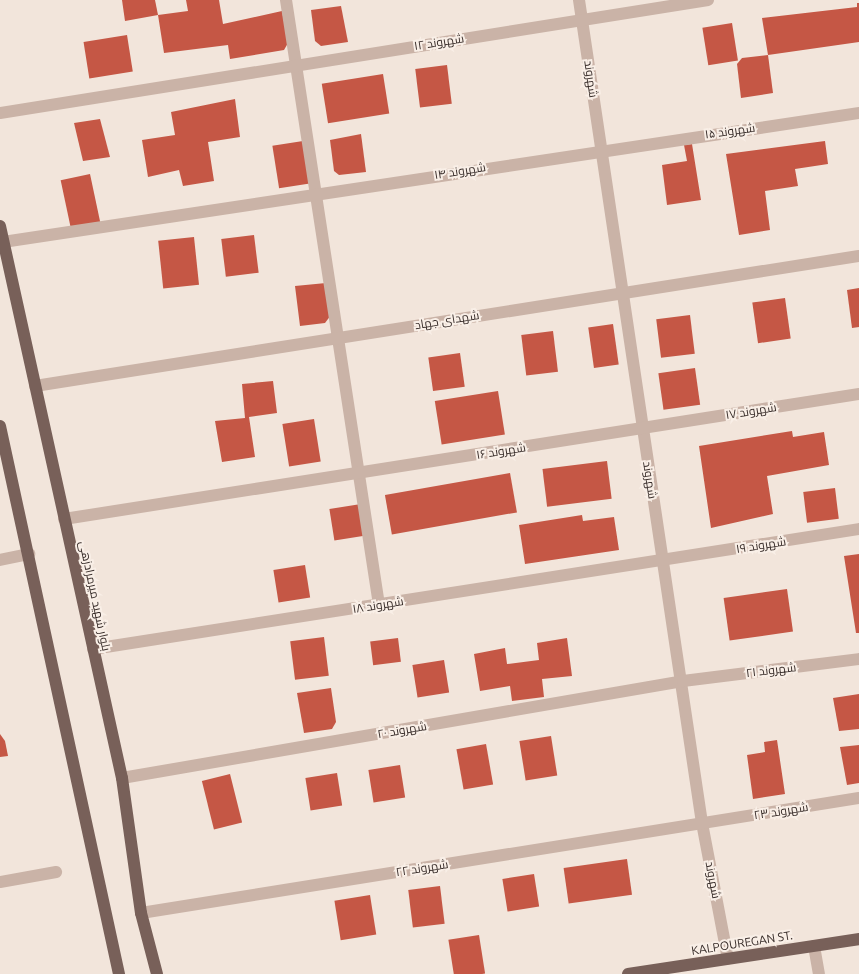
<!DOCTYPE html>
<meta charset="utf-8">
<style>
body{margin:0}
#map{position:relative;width:859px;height:974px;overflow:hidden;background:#f2e5db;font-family:Ubuntu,Cairo,sans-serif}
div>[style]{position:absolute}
.building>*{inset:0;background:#c55745;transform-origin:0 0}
.minor>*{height:12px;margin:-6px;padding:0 6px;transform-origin:6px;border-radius:6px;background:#cab3a7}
.major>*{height:12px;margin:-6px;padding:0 6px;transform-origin:6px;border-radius:6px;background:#786059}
span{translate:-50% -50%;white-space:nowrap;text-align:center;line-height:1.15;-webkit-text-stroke:4px #f9efe7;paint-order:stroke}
.street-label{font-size:12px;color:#362b28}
</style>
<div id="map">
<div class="building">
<div style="clip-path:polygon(122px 0,155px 0,158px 15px,125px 21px)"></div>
<div style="clip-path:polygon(186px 0,219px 0,223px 24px,282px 11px,288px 43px,284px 50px,230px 59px,228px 45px,164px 53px,158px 15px,188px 11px)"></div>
<div style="clip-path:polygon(857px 3px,859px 3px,859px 42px,768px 55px,762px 18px,857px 7px)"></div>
<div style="clip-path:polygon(341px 6px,348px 42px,321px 46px,315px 41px,311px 10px)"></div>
<div style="left:732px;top:23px;width:38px;height:30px;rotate:81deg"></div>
<div style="left:127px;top:35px;width:37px;height:44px;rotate:81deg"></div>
<div style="clip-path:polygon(768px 55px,773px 93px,741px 98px,737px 64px,742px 58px)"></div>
<div style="left:447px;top:65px;width:39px;height:32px;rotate:83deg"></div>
<div style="left:383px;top:74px;width:40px;height:62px;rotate:81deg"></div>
<div style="clip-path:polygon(235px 99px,240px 137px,208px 142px,214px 181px,183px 186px,179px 170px,148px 177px,142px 140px,175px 135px,171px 112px)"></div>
<div style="clip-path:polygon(100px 119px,110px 157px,83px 161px,74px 123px)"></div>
<div style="clip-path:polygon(361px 134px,366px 172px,339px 175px,334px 171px,330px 140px)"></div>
<div style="left:303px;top:141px;width:43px;height:31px;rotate:81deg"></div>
<div style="clip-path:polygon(825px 141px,828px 164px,795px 169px,798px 186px,765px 191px,770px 230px,739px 235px,726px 154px)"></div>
<div style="clip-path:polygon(692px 144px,701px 200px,667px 205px,662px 165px,687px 161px,684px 145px)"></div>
<div style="left:90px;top:174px;width:50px;height:30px;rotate:78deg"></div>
<div style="left:254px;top:235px;width:38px;height:33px;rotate:83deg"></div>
<div style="left:194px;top:237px;width:48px;height:36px;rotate:84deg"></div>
<div style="clip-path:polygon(326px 283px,331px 315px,325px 323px,300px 326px,295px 286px)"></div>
<div style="clip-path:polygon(859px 288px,859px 327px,852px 328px,847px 290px)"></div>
<div style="left:785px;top:298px;width:41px;height:33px;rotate:82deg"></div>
<div style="left:690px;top:315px;width:39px;height:34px;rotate:83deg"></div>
<div style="left:613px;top:324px;width:41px;height:25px;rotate:82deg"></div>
<div style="left:553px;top:331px;width:41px;height:32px;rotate:83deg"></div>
<div style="left:460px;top:353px;width:34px;height:32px;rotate:82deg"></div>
<div style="left:695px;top:368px;width:37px;height:37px;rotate:82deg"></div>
<div style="clip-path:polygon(273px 381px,277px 413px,249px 417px,255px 457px,222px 462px,215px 421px,245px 418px,242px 384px)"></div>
<div style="left:498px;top:391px;width:44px;height:64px;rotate:81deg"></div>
<div style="left:314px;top:419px;width:43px;height:32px;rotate:81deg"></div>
<div style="clip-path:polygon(792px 431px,793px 437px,824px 432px,829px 465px,767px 476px,773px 514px,711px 528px,699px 446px)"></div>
<div style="left:607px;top:461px;width:38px;height:65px;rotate:83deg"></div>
<div style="left:510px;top:473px;width:40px;height:127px;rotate:80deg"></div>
<div style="left:835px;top:488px;width:31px;height:32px;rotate:83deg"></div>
<div style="left:361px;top:504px;width:32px;height:32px;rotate:81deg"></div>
<div style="clip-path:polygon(582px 515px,583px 521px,614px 517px,619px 550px,525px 564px,519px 525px)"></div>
<div style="clip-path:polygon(859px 554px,859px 633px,856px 633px,844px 556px)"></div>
<div style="left:305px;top:565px;width:33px;height:32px;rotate:81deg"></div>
<div style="left:787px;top:589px;width:43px;height:64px;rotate:82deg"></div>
<div style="left:324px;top:637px;width:39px;height:34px;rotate:83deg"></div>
<div style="left:398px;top:638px;width:24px;height:28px;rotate:83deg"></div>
<div style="clip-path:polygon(567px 638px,572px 676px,542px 679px,544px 697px,512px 701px,510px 686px,480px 691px,474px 654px,505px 648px,507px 664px,539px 660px,537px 643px)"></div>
<div style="left:444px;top:660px;width:33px;height:32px;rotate:81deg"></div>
<div style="clip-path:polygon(331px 688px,336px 722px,332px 729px,304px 733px,297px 693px)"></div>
<div style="clip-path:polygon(859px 694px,859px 729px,839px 731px,833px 698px)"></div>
<div style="clip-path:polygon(0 734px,5px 741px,8px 756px,0 757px)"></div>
<div style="left:551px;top:736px;width:40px;height:32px;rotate:81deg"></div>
<div style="clip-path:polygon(777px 740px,785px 794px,753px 799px,747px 755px,765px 752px,764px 742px)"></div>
<div style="left:486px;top:744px;width:41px;height:30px;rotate:80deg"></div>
<div style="clip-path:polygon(859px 745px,859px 783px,847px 785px,840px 747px)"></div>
<div style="left:400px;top:765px;width:33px;height:32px;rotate:81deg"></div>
<div style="left:337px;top:773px;width:33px;height:32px;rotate:81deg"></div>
<div style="left:230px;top:774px;width:50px;height:29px;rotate:76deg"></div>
<div style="left:627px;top:859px;width:36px;height:64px;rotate:82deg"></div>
<div style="left:534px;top:874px;width:33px;height:32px;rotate:81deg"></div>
<div style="left:440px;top:886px;width:38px;height:32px;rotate:83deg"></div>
<div style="left:370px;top:895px;width:40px;height:36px;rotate:81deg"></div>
<div style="left:479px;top:935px;width:39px;height:31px;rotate:81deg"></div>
</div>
<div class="minor">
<div style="left:286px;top:0;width:612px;rotate:81.26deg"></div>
<div style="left:579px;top:0;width:832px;rotate:81.5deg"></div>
<div style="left:702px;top:823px;width:138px;rotate:79.2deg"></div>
<div style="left:0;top:113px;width:717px;rotate:-9.07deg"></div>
<div style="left:3px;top:242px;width:866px;rotate:-8.57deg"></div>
<div style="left:35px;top:386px;width:834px;rotate:-8.97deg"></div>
<div style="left:64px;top:519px;width:805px;rotate:-8.94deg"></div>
<div style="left:0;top:560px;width:30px;rotate:-12deg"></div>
<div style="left:93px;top:649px;width:775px;rotate:-8.9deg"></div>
<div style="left:122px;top:778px;width:569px;rotate:-9.81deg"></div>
<div style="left:683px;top:681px;width:177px;rotate:-7.1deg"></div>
<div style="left:0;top:882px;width:57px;rotate:-10.1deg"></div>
<div style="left:141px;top:913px;width:727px;rotate:-9.1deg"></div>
<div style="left:814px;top:946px;width:28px;rotate:80deg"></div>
</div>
<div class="major">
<div style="left:0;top:226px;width:565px;rotate:77.54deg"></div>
<div style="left:122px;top:778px;width:136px;rotate:82deg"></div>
<div style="left:141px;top:913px;width:63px;rotate:75.3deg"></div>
<div style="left:0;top:426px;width:561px;rotate:77.75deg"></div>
<div style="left:628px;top:974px;width:234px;rotate:-8.6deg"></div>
</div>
<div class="street-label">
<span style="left:439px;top:42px;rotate:-9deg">شهروند ۱۲</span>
<span style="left:591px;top:79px;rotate:82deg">شهروند</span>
<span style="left:730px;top:131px;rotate:-8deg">شهروند ۱۵</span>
<span style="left:460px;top:171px;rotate:-9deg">شهروند ۱۴</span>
<span style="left:447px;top:320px;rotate:-9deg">شهدای جهاد</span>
<span style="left:751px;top:411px;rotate:-9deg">شهروند ۱۷</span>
<span style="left:501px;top:451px;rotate:-9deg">شهروند ۱۶</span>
<span style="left:650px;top:480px;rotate:81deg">شهروند</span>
<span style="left:761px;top:545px;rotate:-9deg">شهروند ۱۹</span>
<span style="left:95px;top:596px;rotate:78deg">بلوار شهید میرمرادزهی</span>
<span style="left:378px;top:605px;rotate:-9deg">شهروند ۱۸</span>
<span style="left:771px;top:670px;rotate:-7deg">شهروند ۲۱</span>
<span style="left:402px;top:730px;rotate:-10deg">شهروند ۲۰</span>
<span style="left:781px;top:811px;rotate:-9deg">شهروند ۲۳</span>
<span style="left:422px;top:868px;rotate:-9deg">شهروند ۲۲</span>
<span style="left:713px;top:880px;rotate:79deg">شهروند</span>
<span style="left:742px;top:943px;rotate:-9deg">KALPOUREGAN ST.</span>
</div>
</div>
